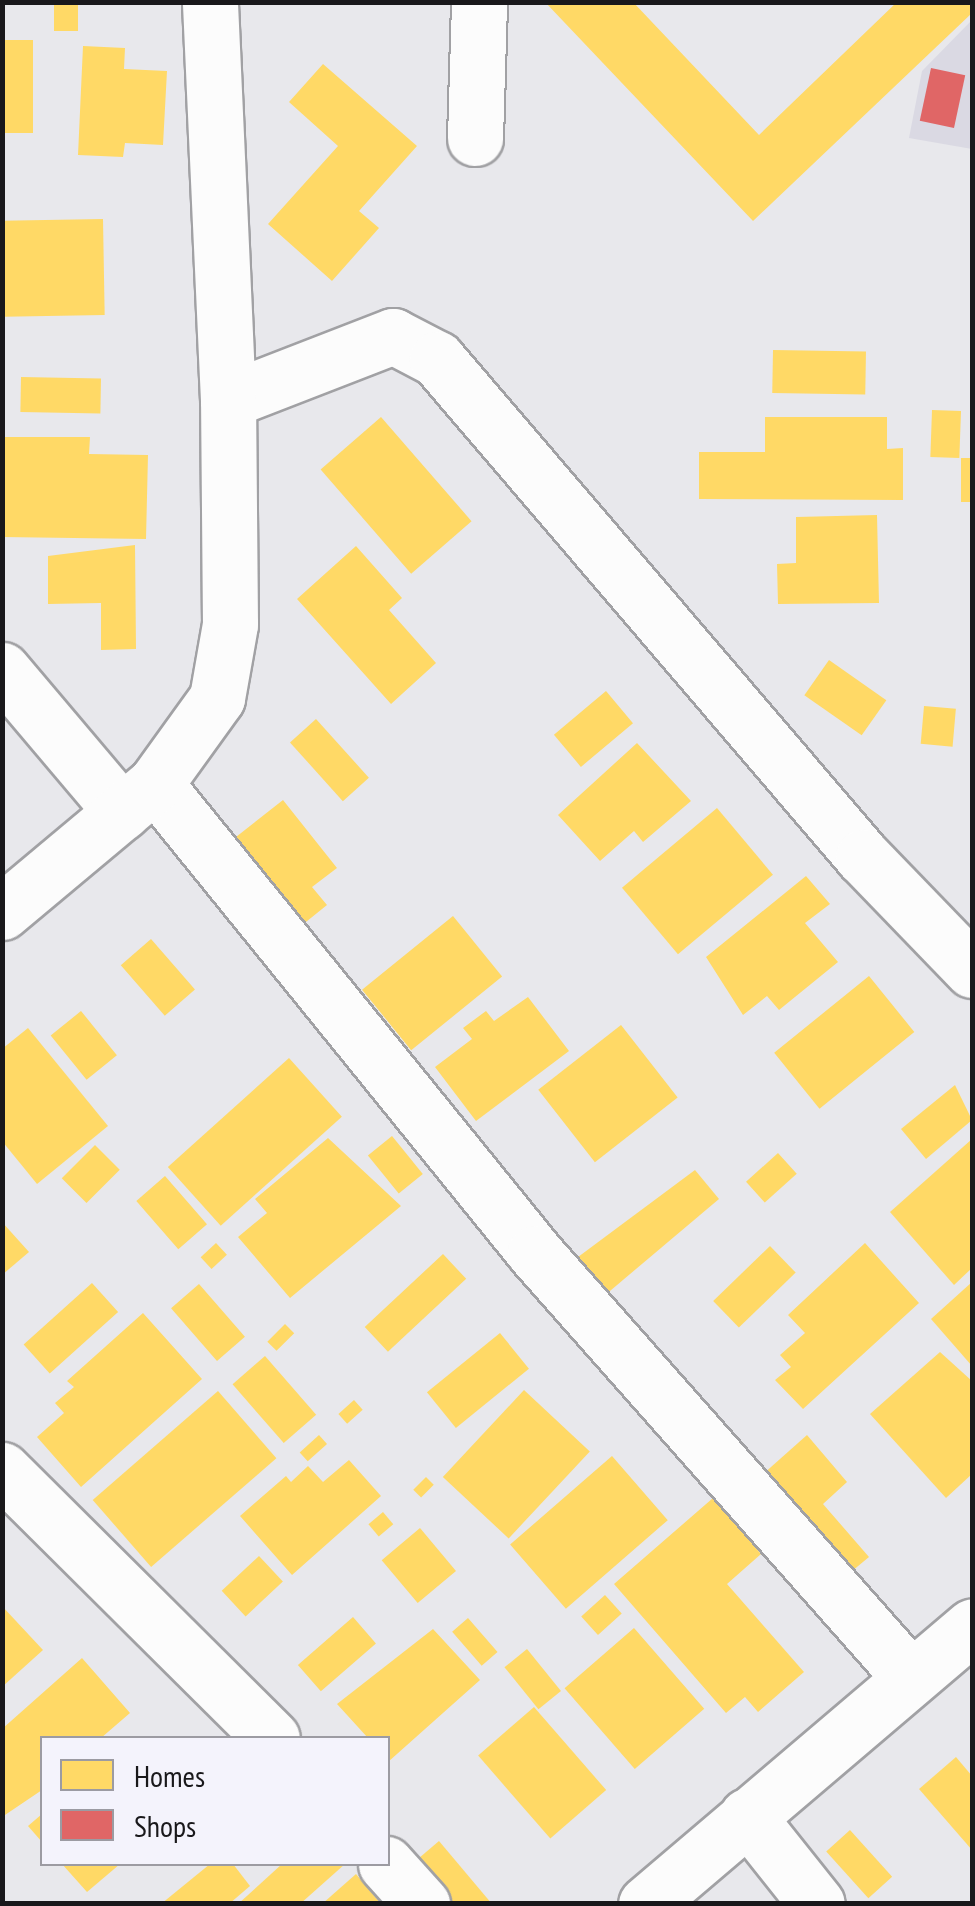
<!DOCTYPE html>
<style>
body{margin:0}
#map{position:relative;width:975px;height:1906px;overflow:hidden;background:#e8e8ec;font-family:"PT Sans Narrow",sans-serif}
div>[style]{position:absolute}
.built>*{inset:0;background:#dad9e3}
.homes>*{inset:0;background:#ffd966;transform-origin:0 0}
.shops>*{inset:0;background:#e06666;transform-origin:0 0}
.roads{filter:drop-shadow(2px 0 #a1a1a4) drop-shadow(-2px 0 #a1a1a4) drop-shadow(0 2px #a1a1a4) drop-shadow(0 -2px #a1a1a4)}
.minor>*{height:55px;margin:-27.5px;padding:0 27.5px;transform-origin:27.5px;border-radius:27.5px;background:#fcfcfc}
span{translate:-50% -50%;white-space:nowrap;text-align:center;line-height:1.15;-webkit-text-stroke:10px #f4f3fc;paint-order:stroke}
.frame{position:absolute;inset:0;border:5px solid #19181b;pointer-events:none}
.legend{position:absolute;left:40px;top:1736px;width:350px;height:130px;box-sizing:border-box;background:#f4f3fc;border:2px solid #9c9ba2;margin:0;padding:12px 18px;list-style:none;font-size:30px;color:#19181b}
.legend li{display:flex;align-items:center;gap:20px;height:50px}
.legend b{width:50px;border:2px solid #9c9ba2}
</style>
<div id="map">
<div class="built">
<div style="clip-path:polygon(972px 20px,972px 149px,909px 138px,922px 71px)"></div>
</div>
<div class="homes">
<div style="left:54px;top:2px;width:24px;height:29px"></div>
<div style="clip-path:polygon(545px 2px,633px 2px,759px 135px,897px 2px,972px 2px,972px 13px,753px 221px)"></div>
<div style="left:2px;top:40px;width:31px;height:93px"></div>
<div style="clip-path:polygon(83px 46px,125px 48px,124px 69px,167px 71px,163px 145px,125px 143px,123px 157px,78px 155px)"></div>
<div style="clip-path:polygon(323px 64px,417px 146px,359px 211px,379px 228px,332px 281px,268px 224px,338px 146px,289px 102px)"></div>
<div style="left:103px;top:219px;width:96px;height:101px;rotate:89deg"></div>
<div style="left:773px;top:350px;width:93px;height:43px;rotate:1deg"></div>
<div style="left:21px;top:377px;width:80px;height:35px;rotate:1deg"></div>
<div style="left:932px;top:410px;width:29px;height:47px;rotate:2deg"></div>
<div style="left:381px;top:417px;width:138px;height:80px;rotate:49deg"></div>
<div style="clip-path:polygon(765px 417px,887px 417px,887px 449px,903px 448px,903px 500px,699px 499px,699px 452px,765px 452px)"></div>
<div style="clip-path:polygon(5px 437px,90px 437px,89px 454px,148px 455px,146px 539px,2px 537px)"></div>
<div style="left:961px;top:458px;width:11px;height:44px"></div>
<div style="clip-path:polygon(877px 515px,879px 603px,778px 604px,777px 564px,796px 563px,796px 517px)"></div>
<div style="clip-path:polygon(135px 545px,136px 649px,101px 650px,101px 603px,48px 604px,48px 556px)"></div>
<div style="clip-path:polygon(356px 546px,402px 598px,389px 610px,436px 663px,391px 704px,297px 599px)"></div>
<div style="left:829px;top:660px;width:70px;height:43px;rotate:35deg"></div>
<div style="left:606px;top:691px;width:42px;height:68px;rotate:50deg"></div>
<div style="left:924px;top:706px;width:32px;height:38px;rotate:5deg"></div>
<div style="left:316px;top:719px;width:79px;height:35px;rotate:48deg"></div>
<div style="clip-path:polygon(637px 743px,691px 801px,643px 842px,634px 831px,600px 861px,558px 815px)"></div>
<div style="clip-path:polygon(283px 800px,337px 868px,312px 887px,327px 905px,291px 934px,222px 848px)"></div>
<div style="left:717px;top:808px;width:87px;height:124px;rotate:50deg"></div>
<div style="clip-path:polygon(806px 876px,830px 904px,805px 923px,838px 962px,779px 1010px,767px 996px,743px 1015px,706px 957px)"></div>
<div style="left:453px;top:916px;width:78px;height:117px;rotate:51deg"></div>
<div style="left:151px;top:939px;width:67px;height:40px;rotate:49deg"></div>
<div style="left:869px;top:976px;width:72px;height:122px;rotate:51deg"></div>
<div style="clip-path:polygon(528px 997px,569px 1051px,476px 1121px,435px 1067px,472px 1039px,463px 1028px,486px 1011px,494px 1021px)"></div>
<div style="left:81px;top:1011px;width:57px;height:39px;rotate:51deg"></div>
<div style="left:621px;top:1025px;width:92px;height:105px;rotate:52deg"></div>
<div style="clip-path:polygon(28px 1028px,108px 1126px,37px 1184px,2px 1141px,2px 1049px)"></div>
<div style="left:289px;top:1058px;width:79px;height:163px;rotate:48deg"></div>
<div style="clip-path:polygon(955px 1085px,972px 1120px,926px 1159px,901px 1129px)"></div>
<div style="left:392px;top:1136px;width:49px;height:31px;rotate:51deg"></div>
<div style="clip-path:polygon(328px 1138px,401px 1206px,290px 1298px,238px 1237px,267px 1213px,255px 1199px)"></div>
<div style="clip-path:polygon(972px 1139px,972px 1268px,954px 1285px,890px 1212px)"></div>
<div style="left:95px;top:1145px;width:35px;height:47px;rotate:45deg"></div>
<div style="left:778px;top:1153px;width:28px;height:43px;rotate:48deg"></div>
<div style="clip-path:polygon(695px 1170px,719px 1199px,604px 1296px,574px 1260px)"></div>
<div style="left:165px;top:1176px;width:64px;height:38px;rotate:49deg"></div>
<div style="clip-path:polygon(2px 1222px,29px 1252px,2px 1275px)"></div>
<div style="left:216px;top:1243px;width:16px;height:21px;rotate:47deg"></div>
<div style="clip-path:polygon(865px 1243px,919px 1303px,803px 1409px,775px 1380px,791px 1367px,780px 1355px,805px 1333px,788px 1315px)"></div>
<div style="left:770px;top:1246px;width:37px;height:79px;rotate:46deg"></div>
<div style="left:443px;top:1254px;width:34px;height:107px;rotate:47deg"></div>
<div style="clip-path:polygon(972px 1282px,972px 1366px,931px 1319px)"></div>
<div style="left:92px;top:1283px;width:39px;height:92px;rotate:48deg"></div>
<div style="left:199px;top:1284px;width:70px;height:37px;rotate:49deg"></div>
<div style="clip-path:polygon(143px 1313px,202px 1379px,81px 1487px,37px 1437px,64px 1413px,55px 1403px,74px 1387px,67px 1381px)"></div>
<div style="left:285px;top:1324px;width:13px;height:25px;rotate:45deg"></div>
<div style="left:500px;top:1333px;width:46px;height:94px;rotate:51deg"></div>
<div style="clip-path:polygon(940px 1352px,972px 1381px,972px 1474px,946px 1498px,870px 1414px)"></div>
<div style="left:265px;top:1356px;width:78px;height:43px;rotate:49deg"></div>
<div style="left:524px;top:1390px;width:90px;height:119px;rotate:43deg"></div>
<div style="left:218px;top:1391px;width:89px;height:166px;rotate:49deg"></div>
<div style="left:354px;top:1400px;width:13px;height:21px;rotate:48deg"></div>
<div style="left:319px;top:1435px;width:12px;height:26px;rotate:48deg"></div>
<div style="clip-path:polygon(807px 1435px,847px 1482px,823px 1504px,869px 1557px,840px 1581px,754px 1482px)"></div>
<div style="left:612px;top:1456px;width:85px;height:135px;rotate:49deg"></div>
<div style="clip-path:polygon(349px 1460px,381px 1496px,292px 1575px,240px 1516px,286px 1476px,291px 1482px,308px 1466px,323px 1482px)"></div>
<div style="left:426px;top:1477px;width:11px;height:18px;rotate:45deg"></div>
<div style="clip-path:polygon(713px 1498px,761px 1554px,727px 1584px,804px 1672px,758px 1712px,745px 1697px,726px 1713px,614px 1584px)"></div>
<div style="left:383px;top:1512px;width:16px;height:19px;rotate:50deg"></div>
<div style="left:420px;top:1528px;width:56px;height:50px;rotate:50deg"></div>
<div style="left:259px;top:1556px;width:35px;height:51px;rotate:47deg"></div>
<div style="left:605px;top:1595px;width:25px;height:32px;rotate:48deg"></div>
<div style="clip-path:polygon(2px 1606px,43px 1650px,2px 1687px)"></div>
<div style="left:353px;top:1617px;width:35px;height:73px;rotate:49deg"></div>
<div style="left:468px;top:1618px;width:45px;height:21px;rotate:49deg"></div>
<div style="left:634px;top:1628px;width:107px;height:92px;rotate:49deg"></div>
<div style="clip-path:polygon(433px 1629px,480px 1680px,388px 1762px,388px 1738px,368px 1738px,337px 1704px)"></div>
<div style="left:527px;top:1649px;width:54px;height:29px;rotate:51deg"></div>
<div style="clip-path:polygon(82px 1658px,130px 1713px,101px 1738px,42px 1738px,42px 1790px,2px 1817px,2px 1729px)"></div>
<div style="left:534px;top:1707px;width:110px;height:74px;rotate:49deg"></div>
<div style="clip-path:polygon(956px 1757px,972px 1776px,972px 1850px,919px 1789px)"></div>
<div style="clip-path:polygon(42px 1814px,42px 1842px,28px 1826px)"></div>
<div style="left:850px;top:1830px;width:63px;height:32px;rotate:48deg"></div>
<div style="clip-path:polygon(439px 1841px,492px 1904px,445px 1904px,412px 1864px)"></div>
<div style="clip-path:polygon(62px 1864px,120px 1864px,87px 1892px)"></div>
<div style="clip-path:polygon(210px 1864px,233px 1864px,250px 1886px,229px 1904px,161px 1904px)"></div>
<div style="clip-path:polygon(282px 1864px,345px 1864px,300px 1904px,238px 1904px)"></div>
<div style="clip-path:polygon(356px 1874px,381px 1904px,322px 1904px)"></div>
</div>
<div class="shops">
<div style="left:931px;top:68px;width:35px;height:54px;rotate:12deg"></div>
</div>
<div class="roads">
<div class="minor">
<div style="left:475px;top:138px;width:136px;rotate:-88.3deg"></div>
<div style="left:228px;top:400px;width:177px;rotate:-21.2deg"></div>
<div style="left:393px;top:336px;width:50px;rotate:27.6deg"></div>
<div style="left:437px;top:359px;width:655px;rotate:49.46deg"></div>
<div style="left:863px;top:857px;width:157px;rotate:46deg"></div>
<div style="left:2px;top:670px;width:186px;rotate:49.8deg"></div>
<div style="left:155px;top:784px;width:604px;rotate:50.98deg"></div>
<div style="left:535px;top:1253px;width:567px;rotate:48.5deg"></div>
<div style="left:2px;top:912px;width:199px;rotate:-39.9deg"></div>
<div style="left:155px;top:784px;width:106px;rotate:-54.2deg"></div>
<div style="left:217px;top:698px;width:75px;rotate:-80deg"></div>
<div style="left:230px;top:624px;width:224px;rotate:-90.5deg"></div>
<div style="left:228px;top:400px;width:398px;rotate:-92.6deg"></div>
<div style="left:2px;top:1470px;width:380px;rotate:44.8deg"></div>
<div style="left:747px;top:1816px;width:112px;rotate:51.5deg"></div>
<div style="left:386px;top:1864px;width:54px;rotate:48deg"></div>
<div style="left:646px;top:1904px;width:428px;rotate:-40.4deg"></div>
</div>
</div>
<div class="frame"></div>
<ul class="legend">
<li><b style="height:28px;background:#ffd966"></b>Homes</li>
<li><b style="height:28px;background:#e06666"></b>Shops</li>
</ul>
</div>
